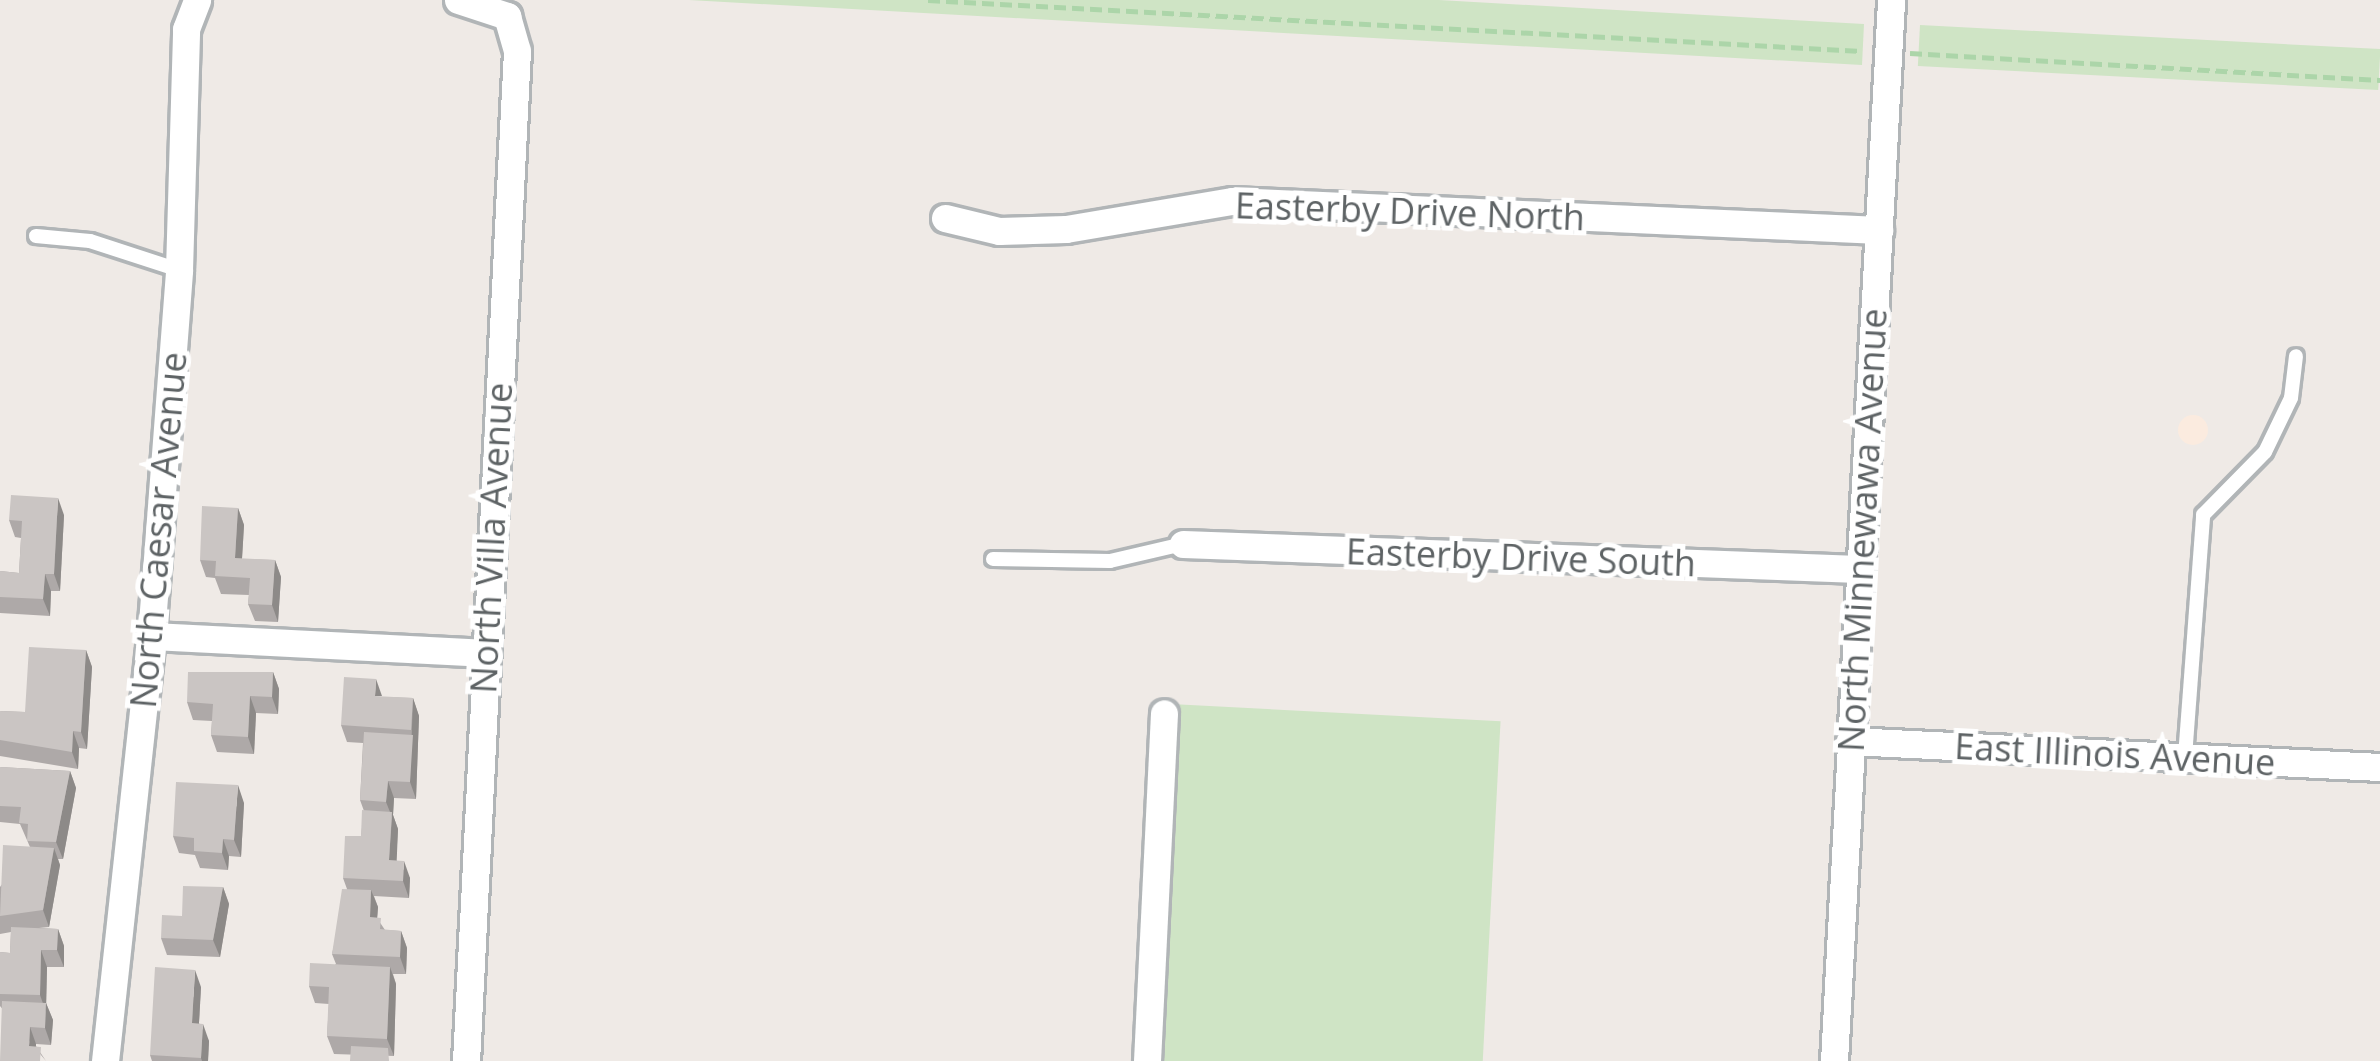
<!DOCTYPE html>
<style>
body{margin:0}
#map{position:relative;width:2380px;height:1061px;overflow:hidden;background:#efeae6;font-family:"Open Sans",sans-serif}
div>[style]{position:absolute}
.commercial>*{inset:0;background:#fbebdf}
.round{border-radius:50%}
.green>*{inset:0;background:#cfe4c5;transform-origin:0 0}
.path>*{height:4.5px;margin-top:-2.25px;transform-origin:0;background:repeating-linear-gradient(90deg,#acd5a9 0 12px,transparent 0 18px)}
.roads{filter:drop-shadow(3px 0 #b1b5b7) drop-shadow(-3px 0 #b1b5b7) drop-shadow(0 3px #b1b5b7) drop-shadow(0 -3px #b1b5b7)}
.lane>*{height:14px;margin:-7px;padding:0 7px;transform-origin:7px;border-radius:7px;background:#fff}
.street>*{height:27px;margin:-13.5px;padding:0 13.5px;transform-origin:13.5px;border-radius:13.5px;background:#fff}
.wall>*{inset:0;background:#aea9a8}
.shaded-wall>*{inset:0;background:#8d8a88}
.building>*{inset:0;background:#cac5c3}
span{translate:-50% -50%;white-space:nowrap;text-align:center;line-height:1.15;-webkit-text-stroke:10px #fff;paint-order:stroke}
.street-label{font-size:36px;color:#5e6365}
</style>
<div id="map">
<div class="commercial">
<div class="round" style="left:2178px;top:415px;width:30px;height:30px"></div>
</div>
<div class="green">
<div style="clip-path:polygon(689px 0,1439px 0,1864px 24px,1862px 65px)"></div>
<div style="left:1920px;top:25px;width:461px;height:41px;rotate:3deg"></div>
<div style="left:1171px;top:704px;width:330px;height:358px;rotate:3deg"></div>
</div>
<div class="path">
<div style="left:928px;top:0;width:935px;rotate:3.13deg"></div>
<div style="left:1910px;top:53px;width:471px;rotate:3.3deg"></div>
</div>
<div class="roads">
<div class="lane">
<div style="left:36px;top:236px;width:54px;rotate:5.3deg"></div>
<div style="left:90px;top:241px;width:94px;rotate:18deg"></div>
<div style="left:993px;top:559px;width:117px;rotate:1deg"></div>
<div style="left:1110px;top:561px;width:75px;rotate:-13.1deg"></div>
<div style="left:2185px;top:757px;width:243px;rotate:-85.7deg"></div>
<div style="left:2203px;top:515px;width:88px;rotate:-45.5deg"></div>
<div style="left:2265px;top:452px;width:60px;rotate:-64.3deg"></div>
<div style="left:2291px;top:398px;width:42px;rotate:-83.2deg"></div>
</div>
<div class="street">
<div style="left:458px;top:0;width:52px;rotate:18.1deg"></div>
<div style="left:507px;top:16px;width:36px;rotate:74deg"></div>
<div style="left:517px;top:51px;width:1011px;rotate:92.89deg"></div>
<div style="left:945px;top:218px;width:56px;rotate:13.5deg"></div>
<div style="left:999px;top:231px;width:67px;rotate:-1.7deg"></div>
<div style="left:1066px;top:229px;width:168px;rotate:-9.6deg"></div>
<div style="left:1232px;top:201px;width:648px;rotate:2.57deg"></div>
<div style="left:1183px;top:544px;width:676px;rotate:2.12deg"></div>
<div style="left:151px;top:636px;width:333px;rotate:2.9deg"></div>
<div style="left:1850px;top:741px;width:531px;rotate:2.81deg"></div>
<div style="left:105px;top:1061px;width:427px;rotate:-83.8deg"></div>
<div style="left:151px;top:636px;width:367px;rotate:-85.6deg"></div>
<div style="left:179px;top:270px;width:241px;rotate:-88.3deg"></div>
<div style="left:186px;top:29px;width:31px;rotate:-69deg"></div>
<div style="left:1147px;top:1061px;width:348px;rotate:-87.2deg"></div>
<div style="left:1834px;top:1061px;width:1063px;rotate:-86.92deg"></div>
</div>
</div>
<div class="wall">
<div style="clip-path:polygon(238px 508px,244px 525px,242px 559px,275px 560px,281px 577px,278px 622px,255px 621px,248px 604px,249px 595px,221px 594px,215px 578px,206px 577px,200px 560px)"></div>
<div style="clip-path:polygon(64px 515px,60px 591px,51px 591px,50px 616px,0 613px,0 571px,19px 573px,21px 538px,15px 537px,9px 520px)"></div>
<div style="clip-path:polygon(86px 650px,92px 667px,87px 749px,79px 748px,78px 769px,0 756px,0 711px,25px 712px)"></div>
<div style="clip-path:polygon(273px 672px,279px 689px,278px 714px,256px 713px,254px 754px,217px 752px,211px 735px,212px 721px,193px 720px,187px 702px)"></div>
<div style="clip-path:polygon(382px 697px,413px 698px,419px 716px,416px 799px,394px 798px,393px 815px,398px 829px,396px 860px,410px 878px,409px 898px,374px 896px,378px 907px,377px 918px,385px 930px,401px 931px,407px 948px,406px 974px,393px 974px,396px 984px,394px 1056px,334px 1054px,327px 1036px,329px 1004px,315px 1003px,309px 986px,336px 964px,332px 954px,347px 889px,343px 878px,361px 836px,364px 811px,360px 800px,363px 743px,347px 742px,341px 725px)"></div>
<div style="clip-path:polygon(0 767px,70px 771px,76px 788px,63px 859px,58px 859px,60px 865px,49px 927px,39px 928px,58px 929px,64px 946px,64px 967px,47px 967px,46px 1003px,53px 1020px,51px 1045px,36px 1044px,36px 1046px,46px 1061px,0 1006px,0 952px,10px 953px,11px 932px,0 934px,0 887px,30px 847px,20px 824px,0 822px)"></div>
<div style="clip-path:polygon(244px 803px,241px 857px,229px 856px,228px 870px,200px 868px,195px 855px,179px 853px,173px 836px)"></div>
<div style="clip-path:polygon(223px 887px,229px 904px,220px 957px,167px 955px,161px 938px,182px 916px)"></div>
<div style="clip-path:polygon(201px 987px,199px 1023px,209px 1041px,208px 1061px,152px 1061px,150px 1055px)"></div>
</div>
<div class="shaded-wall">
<div style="clip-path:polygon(58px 498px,64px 515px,60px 591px,54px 574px)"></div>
<div style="clip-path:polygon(238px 508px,244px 525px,241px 575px,235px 558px)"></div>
<div style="clip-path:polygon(275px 560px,281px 577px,278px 622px,272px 605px)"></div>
<div style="clip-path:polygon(45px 574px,51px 591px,50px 616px,43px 599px)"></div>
<div style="clip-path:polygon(86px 650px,92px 667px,87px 749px,81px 732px)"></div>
<div style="clip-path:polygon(273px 672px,279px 689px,278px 714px,272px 697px)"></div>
<div style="clip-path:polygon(376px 679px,382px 696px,375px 696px)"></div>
<div style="clip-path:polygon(250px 696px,256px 713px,254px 754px,248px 737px)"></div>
<div style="clip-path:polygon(413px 698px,419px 716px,416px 799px,410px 782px)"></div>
<div style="clip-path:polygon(73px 731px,79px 748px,78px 769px,72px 752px)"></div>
<div style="clip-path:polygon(70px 771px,76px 788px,63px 859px,56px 842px)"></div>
<div style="clip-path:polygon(388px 781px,394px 798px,393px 815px,398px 829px,396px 877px,389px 860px,392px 817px,386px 802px)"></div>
<div style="clip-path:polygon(238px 785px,244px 803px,241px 857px,234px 840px)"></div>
<div style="clip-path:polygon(223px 839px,229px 856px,228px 870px,222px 853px)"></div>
<div style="clip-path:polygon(54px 848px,60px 865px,49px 927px,43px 910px)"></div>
<div style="clip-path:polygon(404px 861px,410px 878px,409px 898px,403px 881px)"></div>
<div style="clip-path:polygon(223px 887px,229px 904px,220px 957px,213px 940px)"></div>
<div style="clip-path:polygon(371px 890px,378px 907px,376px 934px,370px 917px)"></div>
<div style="clip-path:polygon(58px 929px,64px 946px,64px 967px,57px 950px)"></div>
<div style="clip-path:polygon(401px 931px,407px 948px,406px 974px,400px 957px)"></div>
<div style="clip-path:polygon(41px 950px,47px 967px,46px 1012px,40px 995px)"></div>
<div style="clip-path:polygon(390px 967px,396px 984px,394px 1056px,387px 1039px)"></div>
<div style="clip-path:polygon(195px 970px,201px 987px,198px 1040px,192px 1023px)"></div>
<div style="clip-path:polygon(46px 1003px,53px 1020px,51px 1045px,45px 1028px)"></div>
<div style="clip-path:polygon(203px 1024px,209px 1041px,208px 1061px,202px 1061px,201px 1058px)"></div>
<div style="clip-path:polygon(30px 1027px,36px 1044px,35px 1061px,29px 1046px)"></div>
</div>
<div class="building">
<div style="clip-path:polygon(11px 495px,58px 498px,54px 574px,45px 574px,43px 599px,0 597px,0 571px,19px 573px,22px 521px,9px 520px)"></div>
<div style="clip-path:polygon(202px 506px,238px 508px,235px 558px,275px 560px,272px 605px,248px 604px,250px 578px,215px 576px,216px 561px,200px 560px)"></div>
<div style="clip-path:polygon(29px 647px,86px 650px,81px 732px,73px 731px,72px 752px,0 740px,0 711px,25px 712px)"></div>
<div style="clip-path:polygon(188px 672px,273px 672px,272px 697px,250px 696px,248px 737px,211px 735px,213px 704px,187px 702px)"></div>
<div style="clip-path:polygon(344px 677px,376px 679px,375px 696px,413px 698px,411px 730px,341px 725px)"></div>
<div style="clip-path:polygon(364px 732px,413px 735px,410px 782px,388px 781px,386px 802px,360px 800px)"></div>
<div style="clip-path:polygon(0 767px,70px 771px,56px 842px,27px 841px,28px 824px,19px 823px,21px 807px,0 806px)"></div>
<div style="clip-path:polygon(176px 782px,238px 785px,234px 840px,223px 839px,222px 853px,194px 851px,194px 838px,173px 836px)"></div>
<div style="clip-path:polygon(362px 810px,392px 812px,389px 860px,404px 861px,403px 881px,343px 878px,345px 836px,361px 836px)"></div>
<div style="clip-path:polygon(3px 845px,54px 848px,43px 910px,0 916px)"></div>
<div style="clip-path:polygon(183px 886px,223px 887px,213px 940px,161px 938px,162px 915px,182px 916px)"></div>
<div style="clip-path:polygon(342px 889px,371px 890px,370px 917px,381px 918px,380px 929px,401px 931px,400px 957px,332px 954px)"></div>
<div style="clip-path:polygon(11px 927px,58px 929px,57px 950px,41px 950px,40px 995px,0 994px,0 952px,10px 953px)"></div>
<div style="clip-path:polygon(310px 963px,390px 967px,387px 1039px,327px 1036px,329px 987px,309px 986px)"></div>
<div style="clip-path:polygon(155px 967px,195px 970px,192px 1023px,203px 1024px,201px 1058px,150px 1055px)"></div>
<div style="clip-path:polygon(2px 1001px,46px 1003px,45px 1028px,30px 1027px,29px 1046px,41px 1047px,40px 1061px,0 1061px)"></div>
<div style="clip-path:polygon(351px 1046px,388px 1048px,389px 1061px,350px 1061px)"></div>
</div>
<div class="street-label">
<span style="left:1410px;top:211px;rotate:2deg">Easterby Drive North</span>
<span style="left:158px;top:530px;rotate:-85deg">North Caesar Avenue</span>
<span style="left:1862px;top:530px;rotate:-87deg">North Minnewawa Avenue</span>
<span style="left:491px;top:538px;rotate:-87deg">North Villa Avenue</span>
<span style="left:1521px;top:557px;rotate:2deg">Easterby Drive South</span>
<span style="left:2115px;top:754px;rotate:3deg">East Illinois Avenue</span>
</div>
</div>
